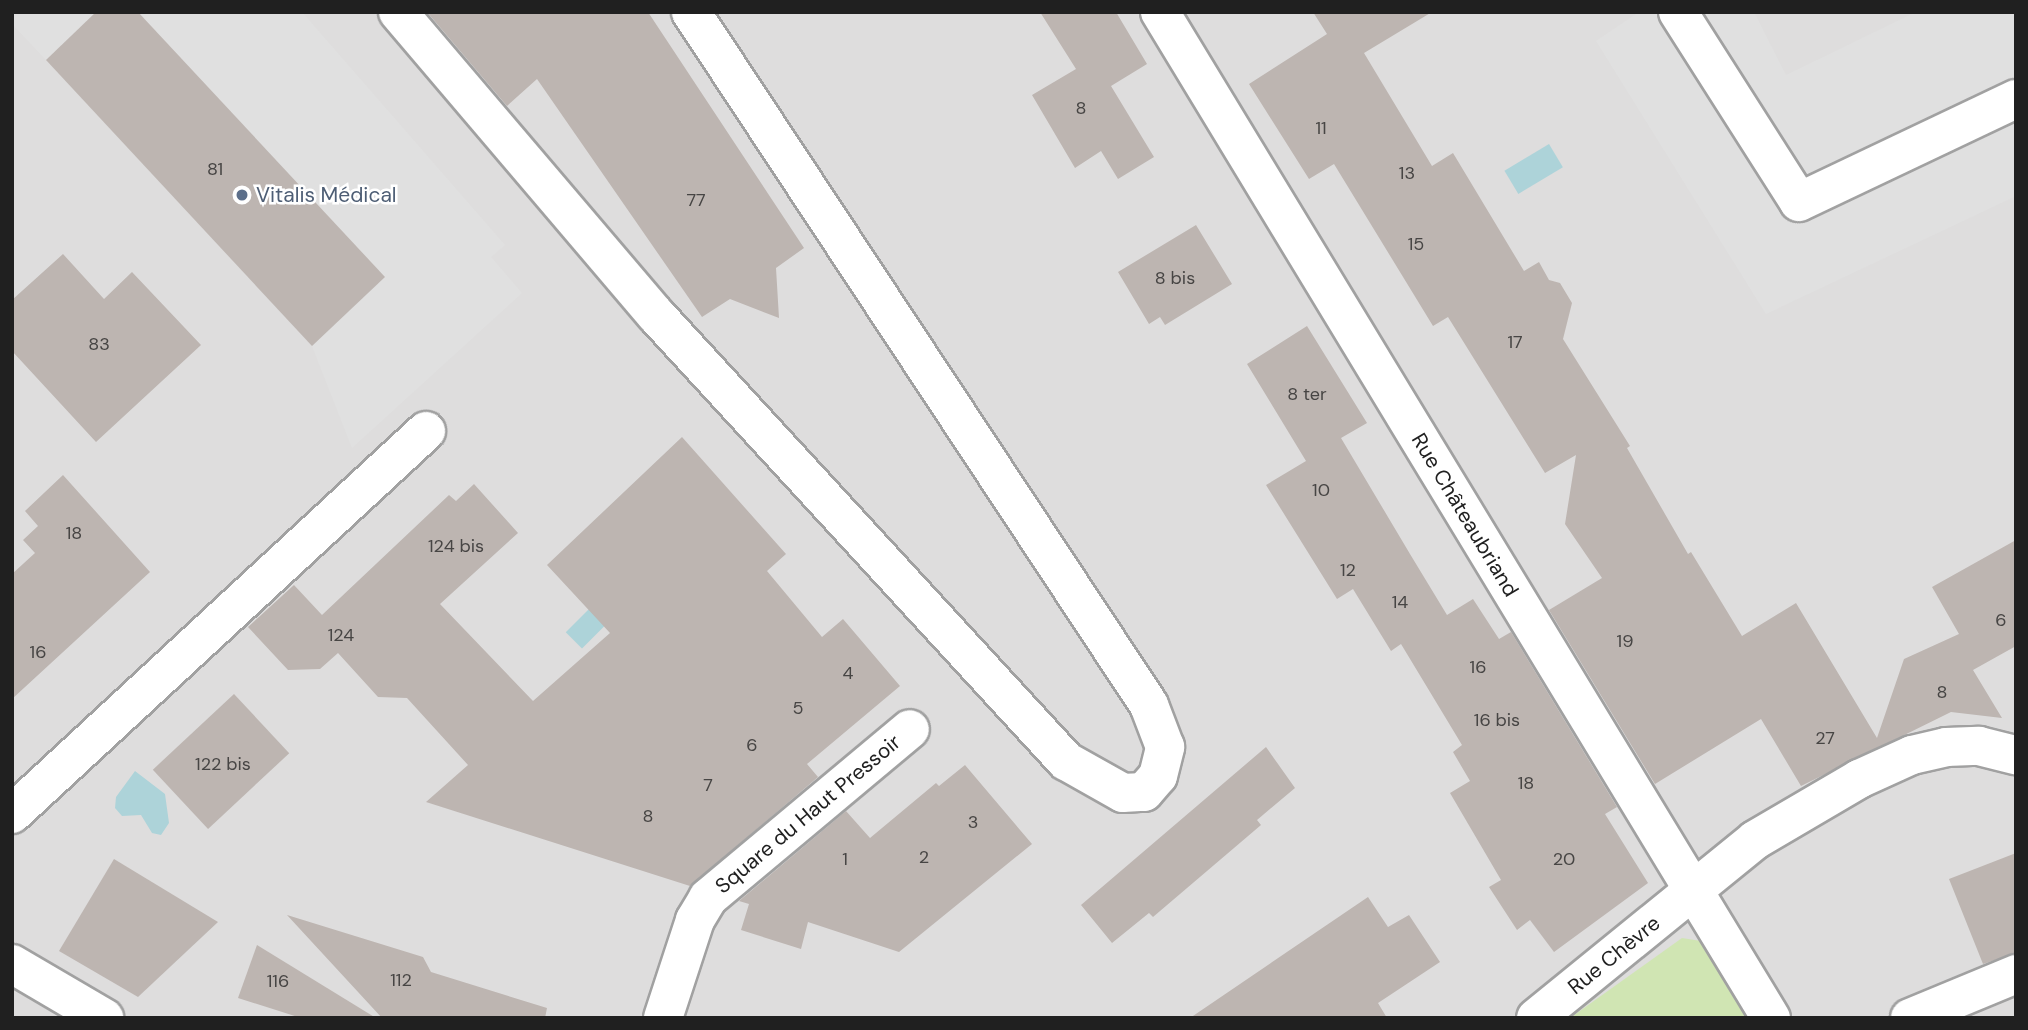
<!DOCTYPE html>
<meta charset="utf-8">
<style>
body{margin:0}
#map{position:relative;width:2028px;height:1030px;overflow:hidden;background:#f0ece8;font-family:"DM Sans",sans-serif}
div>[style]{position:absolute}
.residential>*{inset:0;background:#dedddd;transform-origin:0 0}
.grass>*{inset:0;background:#d0e5b3}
.parking>*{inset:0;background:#e0e0e0}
.water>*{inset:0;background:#add3d9;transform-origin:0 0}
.building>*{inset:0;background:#bdb5b1;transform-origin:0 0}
.roads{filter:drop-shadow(2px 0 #a1a1a1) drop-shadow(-2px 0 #a1a1a1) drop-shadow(0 2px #a1a1a1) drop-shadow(0 -2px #a1a1a1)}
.minor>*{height:38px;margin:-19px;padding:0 19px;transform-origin:19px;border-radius:19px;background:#fff}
.dots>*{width:19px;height:19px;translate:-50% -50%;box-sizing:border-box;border:4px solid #fff;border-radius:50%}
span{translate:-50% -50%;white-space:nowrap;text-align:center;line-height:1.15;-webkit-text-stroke:5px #fff;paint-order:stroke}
.number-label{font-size:18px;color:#474544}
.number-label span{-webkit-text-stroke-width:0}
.service-label{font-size:21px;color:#4e5e75}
.left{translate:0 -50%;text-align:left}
.street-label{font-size:21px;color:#202020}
.frame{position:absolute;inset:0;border:14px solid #202020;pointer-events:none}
</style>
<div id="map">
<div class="residential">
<div style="left:12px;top:12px;width:2004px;height:1006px"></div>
</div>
<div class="grass">
<div style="clip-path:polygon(1682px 938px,1701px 941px,1747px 1018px,1570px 1018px)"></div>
</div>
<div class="parking">
<div style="clip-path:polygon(12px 12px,96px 12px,46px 60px,12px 24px)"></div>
<div style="clip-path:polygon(138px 12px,302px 12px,505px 245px,491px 257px,522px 293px,352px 448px,312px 346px,384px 277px)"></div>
<div style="clip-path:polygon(1639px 12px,1754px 12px,1786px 75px,1916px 12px,2016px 12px,2016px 196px,1766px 314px,1596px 41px)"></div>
</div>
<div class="water">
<div style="left:1549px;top:144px;width:27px;height:52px;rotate:59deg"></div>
<div style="left:623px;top:575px;width:23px;height:81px;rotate:45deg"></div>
<div style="clip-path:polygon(135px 771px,165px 794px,169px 823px,161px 835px,152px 833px,141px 815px,122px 816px,115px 808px,116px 797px)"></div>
</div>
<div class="building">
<div style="clip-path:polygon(96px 12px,138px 12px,385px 277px,312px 346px,46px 60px)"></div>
<div style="clip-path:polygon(427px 12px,648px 12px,804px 248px,776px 268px,779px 318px,730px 299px,702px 317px,537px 79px,507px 106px)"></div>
<div style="clip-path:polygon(1040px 12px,1116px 12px,1147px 64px,1111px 86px,1154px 157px,1118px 179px,1101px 151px,1075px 168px,1032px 95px,1076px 69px)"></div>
<div style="clip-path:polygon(1313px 12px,1432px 12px,1364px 53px,1432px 166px,1453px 153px,1524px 271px,1539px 262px,1549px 280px,1560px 283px,1572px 303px,1563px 339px,1630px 446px,1627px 448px,1688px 554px,1691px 552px,1742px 636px,1796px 603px,1877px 738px,1904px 659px,1959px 634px,1932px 587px,2016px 540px,2016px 646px,1973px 670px,2002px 718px,1951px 712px,1801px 786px,1761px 719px,1655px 784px,1549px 610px,1602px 578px,1565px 524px,1576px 455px,1545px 473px,1448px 317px,1433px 326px,1334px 164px,1309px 179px,1249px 84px,1327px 34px)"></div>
<div style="clip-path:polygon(1196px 225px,1232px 284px,1165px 325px,1160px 317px,1149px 324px,1118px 272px)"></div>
<div style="clip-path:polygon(63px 254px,104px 299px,132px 272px,201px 345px,96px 442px,12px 351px,12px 300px)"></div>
<div style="clip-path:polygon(1307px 326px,1367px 423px,1341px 438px,1410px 554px,1447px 615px,1473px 599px,1499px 639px,1511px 632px,1617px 807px,1605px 814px,1648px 883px,1554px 952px,1530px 920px,1517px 930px,1489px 887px,1501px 880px,1450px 793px,1470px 781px,1453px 752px,1462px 745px,1401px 644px,1391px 651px,1353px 589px,1337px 599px,1266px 485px,1306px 461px,1247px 364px)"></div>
<div style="clip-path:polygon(682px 437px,786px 554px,767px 571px,822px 637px,843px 619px,900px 686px,807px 764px,818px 777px,690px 886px,426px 802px,468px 765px,407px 698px,378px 697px,338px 653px,320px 669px,288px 670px,248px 627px,294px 585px,322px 615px,449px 495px,456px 501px,474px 484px,518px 533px,440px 604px,533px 701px,610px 633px,547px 565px)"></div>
<div style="clip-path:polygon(63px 475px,150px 572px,12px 699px,12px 574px,35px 553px,23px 540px,38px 526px,25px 511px)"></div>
<div style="left:234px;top:694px;width:81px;height:111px;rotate:47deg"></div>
<div style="clip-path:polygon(1266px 747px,1295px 788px,1257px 820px,1261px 825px,1153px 917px,1149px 913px,1112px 943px,1081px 905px)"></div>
<div style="clip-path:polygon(965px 765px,1032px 844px,899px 952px,808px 922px,801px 949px,741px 930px,749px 904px,739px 901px,846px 811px,870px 838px,936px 783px,939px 786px)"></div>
<div style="clip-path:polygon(2016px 853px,2016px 953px,1983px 964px,1949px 879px)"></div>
<div style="clip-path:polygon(114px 859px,218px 922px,138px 997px,59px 951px)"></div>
<div style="clip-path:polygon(1368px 897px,1388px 927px,1409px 915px,1440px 962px,1378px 1003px,1387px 1018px,1190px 1018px)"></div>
<div style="clip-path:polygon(287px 915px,423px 957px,431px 972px,547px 1008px,545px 1018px,382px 1018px)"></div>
<div style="clip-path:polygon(257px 945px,376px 1018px,301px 1018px,238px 998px)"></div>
</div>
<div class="roads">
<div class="minor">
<div style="left:398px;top:12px;width:398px;rotate:49.6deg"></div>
<div style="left:656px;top:315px;width:606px;rotate:47.41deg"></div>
<div style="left:1066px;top:761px;width:65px;rotate:29.3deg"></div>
<div style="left:1123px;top:793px;width:21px;rotate:-3deg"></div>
<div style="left:1144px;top:792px;width:21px;rotate:-49deg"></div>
<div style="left:1158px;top:776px;width:30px;rotate:-76deg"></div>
<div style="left:1165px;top:747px;width:45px;rotate:-110.9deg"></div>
<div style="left:1149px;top:705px;width:831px;rotate:-123.46deg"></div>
<div style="left:1160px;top:12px;width:1177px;rotate:58.73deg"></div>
<div style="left:1678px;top:12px;width:225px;rotate:57.5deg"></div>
<div style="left:1799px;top:202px;width:240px;rotate:-25.4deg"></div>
<div style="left:12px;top:814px;width:564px;rotate:-42.77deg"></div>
<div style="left:12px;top:964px;width:107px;rotate:30.4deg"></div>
<div style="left:663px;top:1018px;width:103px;rotate:-71.9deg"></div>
<div style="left:695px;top:920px;width:26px;rotate:-59deg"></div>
<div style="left:708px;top:898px;width:263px;rotate:-39.9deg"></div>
<div style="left:1536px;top:1018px;width:282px;rotate:-39.1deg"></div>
<div style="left:1755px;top:840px;width:121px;rotate:-30.4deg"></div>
<div style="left:1859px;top:779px;width:58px;rotate:-24.4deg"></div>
<div style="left:1912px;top:755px;width:35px;rotate:-13deg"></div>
<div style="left:1946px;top:747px;width:33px;rotate:-2deg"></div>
<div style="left:1979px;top:746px;width:38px;rotate:14deg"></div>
<div style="left:1910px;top:1018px;width:115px;rotate:-22.5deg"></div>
</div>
</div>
<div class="dots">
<div style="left:242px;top:195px;background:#5c6f8a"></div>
</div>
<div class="number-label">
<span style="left:1081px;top:108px">8</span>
<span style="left:1321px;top:128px">11</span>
<span style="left:215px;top:169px">81</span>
<span style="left:1407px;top:173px">13</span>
<span style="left:696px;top:200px">77</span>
<span style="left:1416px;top:244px">15</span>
<span style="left:1175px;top:278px">8 bis</span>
<span style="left:1515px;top:342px">17</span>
<span style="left:99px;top:344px">83</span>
<span style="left:1307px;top:394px">8 ter</span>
<span style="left:1321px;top:490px">10</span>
<span style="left:74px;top:533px">18</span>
<span style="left:456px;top:546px">124 bis</span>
<span style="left:1348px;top:570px">12</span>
<span style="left:1400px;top:602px">14</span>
<span style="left:2001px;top:620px">6</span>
<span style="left:341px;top:635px">124</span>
<span style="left:1625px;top:641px">19</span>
<span style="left:38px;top:652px">16</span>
<span style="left:1478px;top:667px">16</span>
<span style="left:848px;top:673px">4</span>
<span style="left:1942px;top:692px">8</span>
<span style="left:798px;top:708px">5</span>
<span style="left:1497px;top:720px">16 bis</span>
<span style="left:1825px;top:738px">27</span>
<span style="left:752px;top:745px">6</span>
<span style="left:223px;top:764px">122 bis</span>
<span style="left:1526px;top:783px">18</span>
<span style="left:708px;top:785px">7</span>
<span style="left:648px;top:816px">8</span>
<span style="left:973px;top:822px">3</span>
<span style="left:924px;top:857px">2</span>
<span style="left:845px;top:859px">1</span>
<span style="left:1564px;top:859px">20</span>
<span style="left:401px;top:980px">112</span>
<span style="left:278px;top:981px">116</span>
</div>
<div class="service-label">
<span class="left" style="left:256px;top:195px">Vitalis Médical</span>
</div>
<div class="street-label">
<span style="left:1465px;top:515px;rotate:59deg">Rue Châteaubriand</span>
<span style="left:808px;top:814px;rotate:-40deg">Square du Haut Pressoir</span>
<span style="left:1614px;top:955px;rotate:-39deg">Rue Chèvre</span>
</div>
<div class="frame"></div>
</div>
